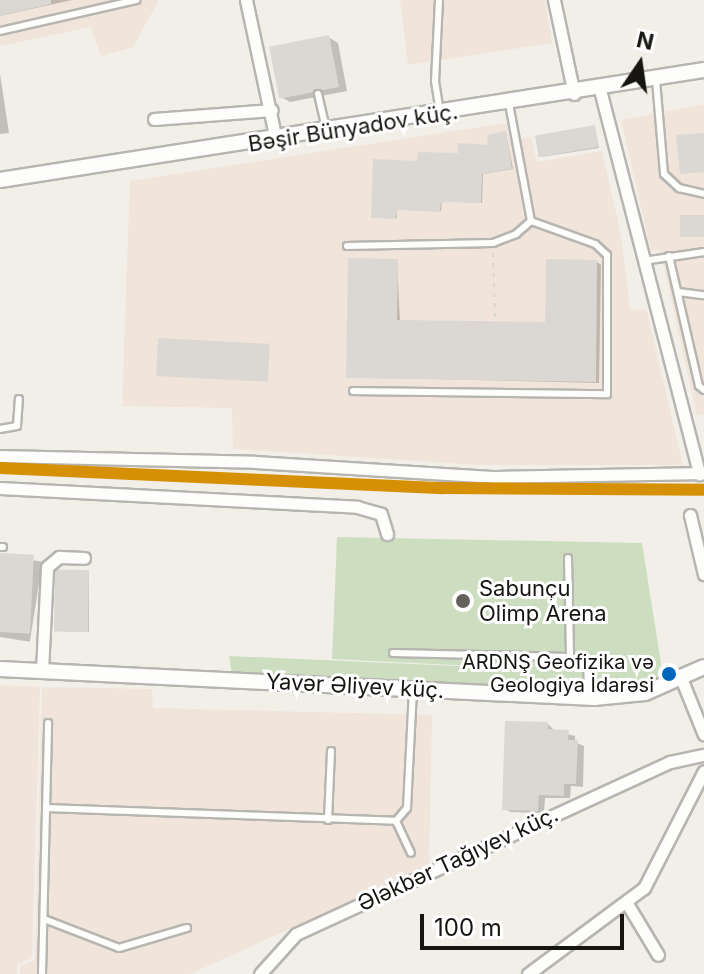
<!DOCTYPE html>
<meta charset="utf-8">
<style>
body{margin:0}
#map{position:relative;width:704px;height:974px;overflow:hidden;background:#f2efe9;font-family:Inter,sans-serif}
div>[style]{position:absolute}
.industrial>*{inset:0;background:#f1e4da}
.green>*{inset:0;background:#ccdebf}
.shadow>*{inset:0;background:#0003;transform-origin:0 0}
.building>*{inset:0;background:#dbd8d3;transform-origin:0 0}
.path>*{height:2px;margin-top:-1px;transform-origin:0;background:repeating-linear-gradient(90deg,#d8d7d5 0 4px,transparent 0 10px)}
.roads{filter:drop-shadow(2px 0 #b7b5b0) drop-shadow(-2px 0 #b7b5b0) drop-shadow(0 2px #b7b5b0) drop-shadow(0 -2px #b7b5b0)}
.service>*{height:6px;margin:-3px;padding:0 3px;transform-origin:3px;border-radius:3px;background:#fdfdfc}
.minor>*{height:11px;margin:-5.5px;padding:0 5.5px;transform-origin:5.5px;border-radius:5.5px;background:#fdfdfc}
.tertiary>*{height:14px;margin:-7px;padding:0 7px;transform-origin:7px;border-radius:7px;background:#fdfdfc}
.rail-1>*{height:12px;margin:-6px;padding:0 6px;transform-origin:6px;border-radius:6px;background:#d59003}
.dots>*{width:22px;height:22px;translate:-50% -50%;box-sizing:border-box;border:4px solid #fff;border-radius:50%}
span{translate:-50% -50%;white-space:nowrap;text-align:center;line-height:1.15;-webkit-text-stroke:6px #fff;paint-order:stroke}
.bus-label{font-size:20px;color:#171511}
.right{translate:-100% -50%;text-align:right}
.street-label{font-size:22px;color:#171511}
.poi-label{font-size:22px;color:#171511}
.left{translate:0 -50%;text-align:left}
.north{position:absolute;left:600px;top:24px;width:80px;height:80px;-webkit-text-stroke:6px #fff;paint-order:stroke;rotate:13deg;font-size:22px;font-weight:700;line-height:32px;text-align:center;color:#171511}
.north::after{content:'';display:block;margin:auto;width:28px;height:36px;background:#171511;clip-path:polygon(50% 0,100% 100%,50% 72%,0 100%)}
.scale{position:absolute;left:420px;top:914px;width:204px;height:36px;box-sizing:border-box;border:4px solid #171511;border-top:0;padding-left:10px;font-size:24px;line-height:28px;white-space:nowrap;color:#171511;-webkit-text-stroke:6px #fff;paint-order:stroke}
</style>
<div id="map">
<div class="industrial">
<div style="clip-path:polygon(0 0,159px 0,133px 47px,101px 56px,91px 27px,0 46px)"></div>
<div style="clip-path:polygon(400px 0,545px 0,552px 43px,408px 65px)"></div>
<div style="clip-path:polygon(704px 104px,704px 415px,697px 415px,660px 250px,651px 251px,621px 120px)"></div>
<div style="clip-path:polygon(506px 123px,510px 141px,531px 137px,537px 162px,602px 151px,621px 235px,630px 309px,647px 311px,683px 465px,478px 465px,233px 449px,232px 408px,122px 406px,130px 181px)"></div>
<div style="clip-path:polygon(0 685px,40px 687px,32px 958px,17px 964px,17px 974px,0 974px)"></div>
<div style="clip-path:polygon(42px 687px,152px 689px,153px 708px,432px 715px,429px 866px,190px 974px,20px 974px,20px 966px,35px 960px)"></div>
</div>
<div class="green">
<div style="clip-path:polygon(337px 537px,642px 543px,663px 676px,604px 691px,232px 675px,229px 656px,593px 672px,332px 659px)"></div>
</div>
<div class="shadow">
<div style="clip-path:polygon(0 0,72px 0,0 16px)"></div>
<div style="clip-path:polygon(328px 37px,338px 43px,347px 91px,290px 102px,281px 97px)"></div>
<div style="clip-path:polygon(0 74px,9px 133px,0 134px)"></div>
<div style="clip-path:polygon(594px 127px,599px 148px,541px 157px)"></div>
<div style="clip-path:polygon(506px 133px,513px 169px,483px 174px,482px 203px,442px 201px,441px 211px,397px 209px,397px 218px,374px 217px,419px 163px,491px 147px)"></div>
<div style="clip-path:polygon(397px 261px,400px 322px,547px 324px,597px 262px,601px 265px,599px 383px,348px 377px)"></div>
<div style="left:0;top:555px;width:43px;height:81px;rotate:9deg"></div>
<div style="clip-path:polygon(89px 572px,89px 632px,57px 631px)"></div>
<div style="clip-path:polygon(548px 724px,555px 731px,575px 736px,575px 742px,584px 746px,583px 787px,571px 786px,570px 798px,545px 798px,544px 813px,511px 812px,504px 809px)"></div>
</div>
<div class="building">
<div style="clip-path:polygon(0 0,51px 0,51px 4px,0 16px)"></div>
<div style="left:329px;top:35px;width:53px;height:61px;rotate:79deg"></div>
<div style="left:595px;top:125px;width:22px;height:61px;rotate:80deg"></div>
<div style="clip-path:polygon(506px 131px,512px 169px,482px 174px,481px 203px,441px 202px,440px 212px,397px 210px,396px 219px,371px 218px,373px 159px,417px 161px,418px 152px,458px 153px,458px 143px,488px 145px,487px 135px)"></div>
<div style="clip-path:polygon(704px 133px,704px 172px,680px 174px,676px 135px)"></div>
<div style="left:704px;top:215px;width:22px;height:24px;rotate:90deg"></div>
<div style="clip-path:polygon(348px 258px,398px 259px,397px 320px,545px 322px,546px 259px,597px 260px,596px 382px,346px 378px)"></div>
<div style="left:158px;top:338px;width:112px;height:38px;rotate:3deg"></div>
<div style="left:0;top:553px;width:34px;height:79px;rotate:3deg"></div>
<div style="left:89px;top:570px;width:62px;height:34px;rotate:91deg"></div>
<div style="clip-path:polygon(505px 721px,548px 722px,548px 729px,569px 730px,568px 740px,578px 740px,576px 784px,564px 784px,564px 796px,539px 795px,538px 811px,502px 810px)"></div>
</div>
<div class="path">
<div style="left:493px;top:253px;width:69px;rotate:88.3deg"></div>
</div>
<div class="roads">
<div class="service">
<div style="left:439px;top:0;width:81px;rotate:92.8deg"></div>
<div style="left:435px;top:81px;width:30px;rotate:81deg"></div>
<div style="left:0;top:31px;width:140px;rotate:-12.8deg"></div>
<div style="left:656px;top:80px;width:94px;rotate:85.1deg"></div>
<div style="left:664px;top:174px;width:21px;rotate:43deg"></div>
<div style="left:679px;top:188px;width:26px;rotate:13deg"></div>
<div style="left:318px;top:94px;width:36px;rotate:77deg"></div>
<div style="left:347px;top:246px;width:146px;rotate:-1.2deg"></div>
<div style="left:493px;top:243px;width:25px;rotate:-21deg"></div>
<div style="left:516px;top:234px;width:20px;rotate:-41deg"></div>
<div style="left:531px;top:221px;width:119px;rotate:-100.6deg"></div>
<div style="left:669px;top:256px;width:133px;rotate:77deg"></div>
<div style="left:699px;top:386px;width:6px;rotate:39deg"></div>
<div style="left:643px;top:261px;width:62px;rotate:-8.4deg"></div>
<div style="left:678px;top:292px;width:26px;rotate:7deg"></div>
<div style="left:353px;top:391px;width:254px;rotate:0.7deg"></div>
<div style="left:607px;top:394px;width:139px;rotate:-90deg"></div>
<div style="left:607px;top:255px;width:16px;rotate:-137deg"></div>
<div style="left:595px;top:244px;width:68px;rotate:-160.2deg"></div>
<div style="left:0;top:429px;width:17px;rotate:-10deg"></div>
<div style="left:17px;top:426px;width:27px;rotate:-86deg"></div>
<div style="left:0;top:547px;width:3px"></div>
<div style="left:568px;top:558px;width:99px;rotate:88.8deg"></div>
<div style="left:393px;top:653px;width:177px;rotate:1.3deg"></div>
<div style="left:570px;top:657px;width:19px;rotate:25deg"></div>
<div style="left:587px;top:665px;width:33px;rotate:87deg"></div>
<div style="left:46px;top:808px;width:350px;rotate:2.1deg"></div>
<div style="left:396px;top:821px;width:17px;rotate:-50deg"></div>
<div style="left:407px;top:808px;width:119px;rotate:-87.1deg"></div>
<div style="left:328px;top:820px;width:69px;rotate:-87.5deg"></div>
<div style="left:396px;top:821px;width:35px;rotate:65deg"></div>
<div style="left:44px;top:919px;width:80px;rotate:21.1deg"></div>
<div style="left:119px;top:948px;width:71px;rotate:-16.4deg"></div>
<div style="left:42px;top:974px;width:251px;rotate:-88.6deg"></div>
</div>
<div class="minor">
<div style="left:246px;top:0;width:143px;rotate:77.9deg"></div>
<div style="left:554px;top:0;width:96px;rotate:78deg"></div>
<div style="left:600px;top:90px;width:397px;rotate:75.5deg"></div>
<div style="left:154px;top:119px;width:118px;rotate:-4.4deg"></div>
<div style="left:0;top:456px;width:255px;rotate:1.3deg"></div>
<div style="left:255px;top:462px;width:241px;rotate:3.6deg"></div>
<div style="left:496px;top:477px;width:208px;rotate:-1.1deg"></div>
<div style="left:0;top:488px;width:358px;rotate:3deg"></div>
<div style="left:357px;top:507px;width:25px;rotate:16deg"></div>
<div style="left:381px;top:514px;width:21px;rotate:73deg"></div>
<div style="left:690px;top:515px;width:61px;rotate:76.7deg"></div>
<div style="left:42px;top:671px;width:104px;rotate:-87.2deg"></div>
<div style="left:47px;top:567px;width:16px;rotate:-40deg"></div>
<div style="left:59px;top:557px;width:25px;rotate:2deg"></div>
<div style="left:681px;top:678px;width:61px;rotate:68deg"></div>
<div style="left:628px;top:905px;width:58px;rotate:59deg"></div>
<div style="left:260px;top:974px;width:54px;rotate:-48deg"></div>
<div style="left:296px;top:934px;width:412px;rotate:-24.7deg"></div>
<div style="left:670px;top:762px;width:35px;rotate:-12deg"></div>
<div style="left:528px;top:974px;width:144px;rotate:-36.6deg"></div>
<div style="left:644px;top:888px;width:131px;rotate:-62.9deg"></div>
</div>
<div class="tertiary">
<div style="left:0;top:180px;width:713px;rotate:-8.88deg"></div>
<div style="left:0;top:669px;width:595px;rotate:2.8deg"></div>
<div style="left:594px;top:698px;width:51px;rotate:-5.6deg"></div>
<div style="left:645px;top:693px;width:64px;rotate:-23.8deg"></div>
</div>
</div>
<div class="rail-1">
<div style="left:0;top:468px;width:444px;rotate:2.6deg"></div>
<div style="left:444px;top:488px;width:260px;rotate:0.4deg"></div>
</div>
<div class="dots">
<div style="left:463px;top:601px;background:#64615d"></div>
<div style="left:669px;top:674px;background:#0065bd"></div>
</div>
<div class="bus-label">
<span class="right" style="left:654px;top:674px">ARDNŞ Geofizika vә<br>Geologiya İdarәsi</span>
</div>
<div class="street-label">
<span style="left:353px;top:128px;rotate:-9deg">Bəşir Bünyadov küç.</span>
<span style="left:355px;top:686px;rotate:3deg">Yavər Əliyev küç.</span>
<span style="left:458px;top:859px;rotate:-25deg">Ələkbər Tağıyev küç.</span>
</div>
<div class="poi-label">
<span class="left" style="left:479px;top:601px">Sabunçu<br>Olimp Arena</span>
</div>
<div class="north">N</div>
<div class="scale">100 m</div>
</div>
